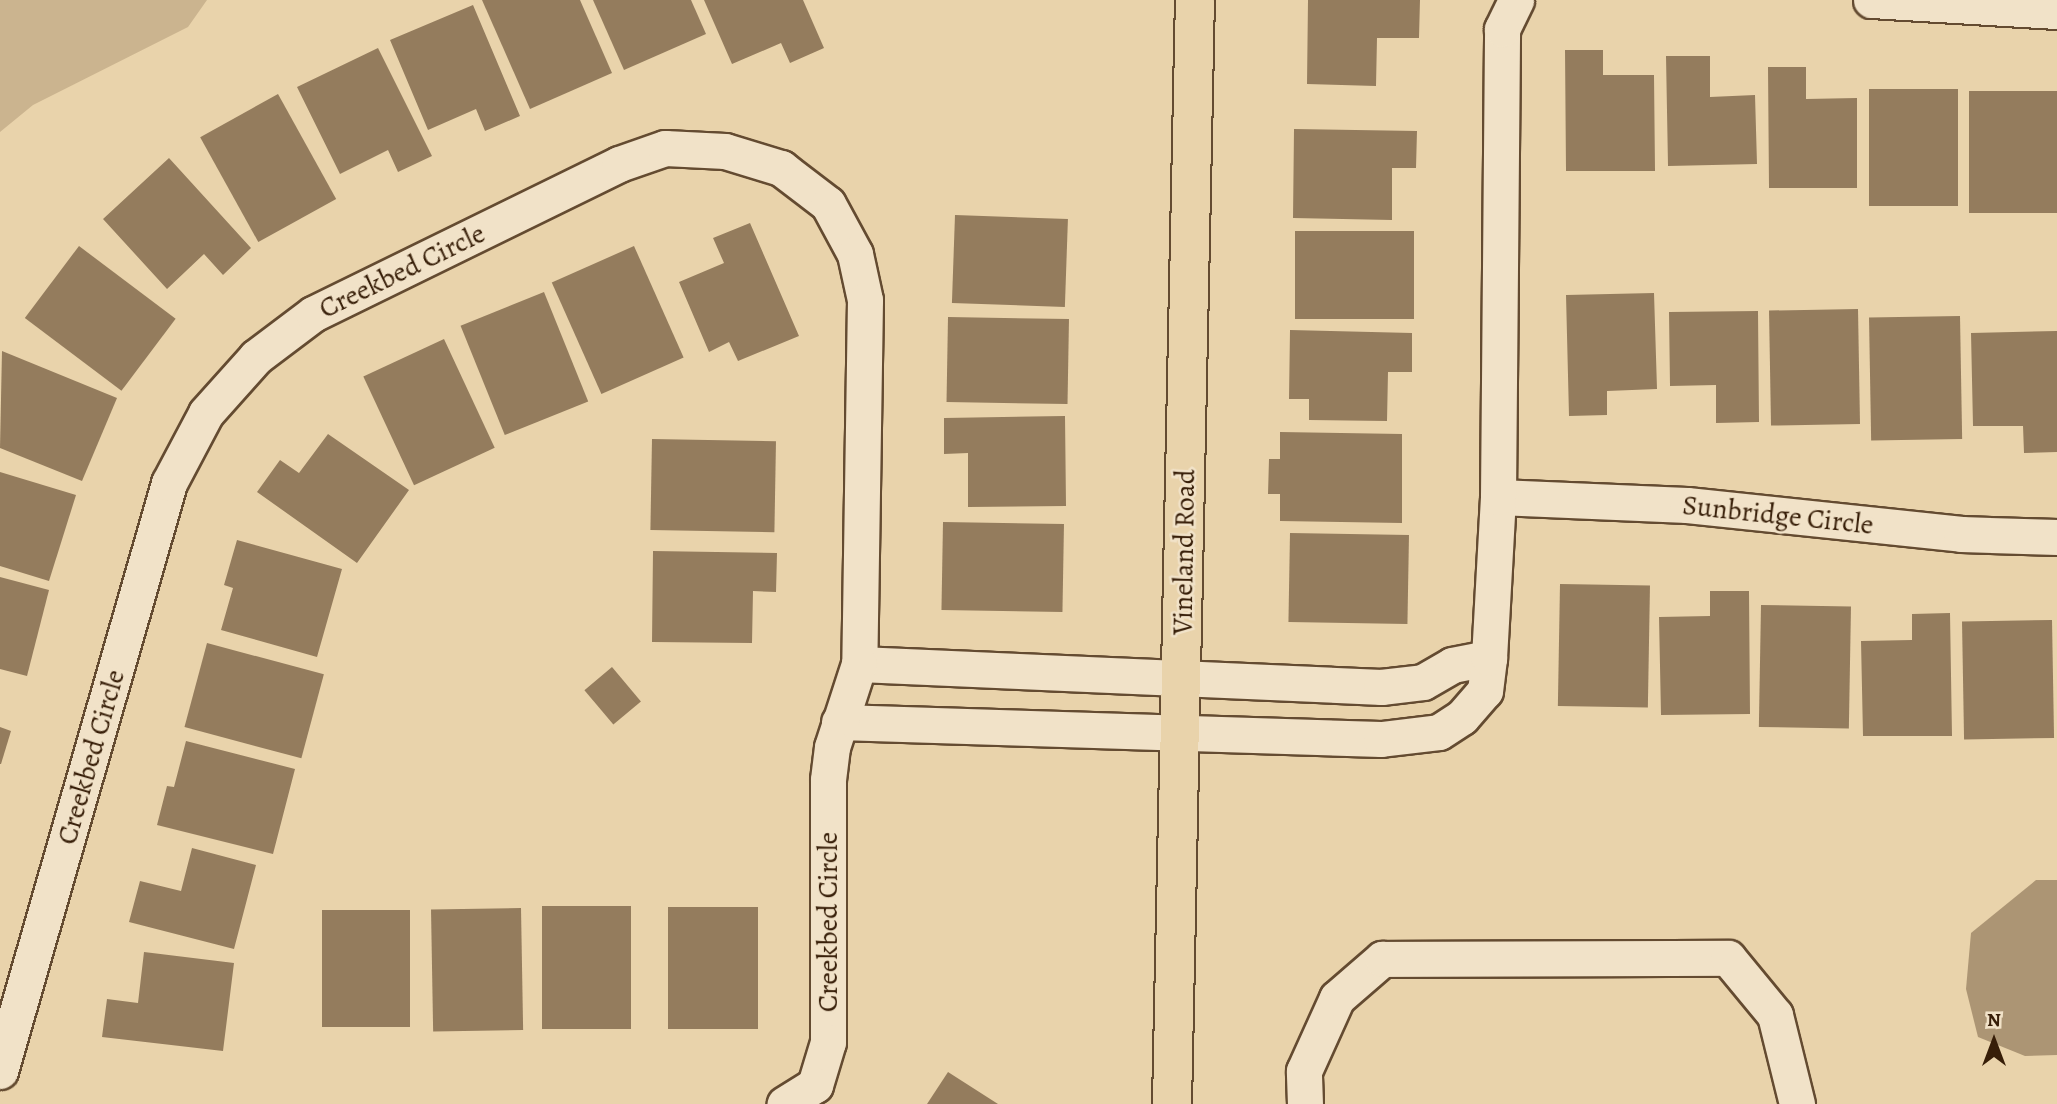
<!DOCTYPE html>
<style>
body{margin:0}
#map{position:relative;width:2057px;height:1104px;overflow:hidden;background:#e9d3ab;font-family:Alegreya,serif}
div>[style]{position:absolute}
.green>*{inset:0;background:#cbb48f}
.water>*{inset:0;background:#ac9574}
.building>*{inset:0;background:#947c5d;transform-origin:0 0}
.roads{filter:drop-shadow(2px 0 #644b31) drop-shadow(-2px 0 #644b31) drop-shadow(0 2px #644b31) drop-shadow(0 -2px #644b31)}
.minor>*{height:35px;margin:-17.5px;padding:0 17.5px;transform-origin:17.5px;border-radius:17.5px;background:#f1e2c8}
.major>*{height:38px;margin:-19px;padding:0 19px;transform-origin:19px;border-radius:19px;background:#e9d3ab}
span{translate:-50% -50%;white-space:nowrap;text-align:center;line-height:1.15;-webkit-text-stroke:5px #f1e2c8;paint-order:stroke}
.street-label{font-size:28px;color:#371e08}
.north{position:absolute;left:1959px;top:1006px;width:70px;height:70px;-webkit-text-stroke:5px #f1e2c8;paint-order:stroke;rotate:0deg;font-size:19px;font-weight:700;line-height:28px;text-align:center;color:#371e08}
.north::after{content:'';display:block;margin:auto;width:24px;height:32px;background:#371e08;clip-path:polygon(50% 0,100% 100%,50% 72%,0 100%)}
</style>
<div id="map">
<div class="green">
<div style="clip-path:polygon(0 0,207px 0,188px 27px,33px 105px,0 132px)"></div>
</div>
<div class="water">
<div style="clip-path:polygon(2036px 880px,2057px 880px,2057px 1055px,2025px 1056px,1978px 1037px,1966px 989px,1971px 933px)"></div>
</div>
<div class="building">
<div style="clip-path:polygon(482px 0,580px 0,612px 73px,530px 109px)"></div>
<div style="clip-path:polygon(593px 0,691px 0,706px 34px,624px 70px)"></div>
<div style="clip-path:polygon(704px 0,803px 0,824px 48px,790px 63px,781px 43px,732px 64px)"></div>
<div style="clip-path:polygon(1308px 0,1420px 0,1419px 38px,1377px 38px,1376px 86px,1307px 84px)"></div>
<div style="clip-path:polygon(473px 5px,520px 116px,485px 131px,476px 109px,428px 130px,390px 40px)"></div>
<div style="clip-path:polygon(378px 48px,432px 156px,398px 172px,388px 150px,340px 174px,297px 87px)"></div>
<div style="clip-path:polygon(1565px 50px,1603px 50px,1603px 75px,1654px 75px,1655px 171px,1566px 171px)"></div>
<div style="clip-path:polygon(1666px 56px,1710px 56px,1710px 97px,1755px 95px,1757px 164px,1668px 166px)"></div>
<div style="clip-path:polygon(1768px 67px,1806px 67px,1806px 99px,1857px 98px,1857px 188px,1769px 188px)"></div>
<div style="left:1958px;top:89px;width:117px;height:89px;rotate:90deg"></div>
<div style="left:2057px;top:91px;width:122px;height:88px;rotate:90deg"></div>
<div style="left:278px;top:94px;width:120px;height:89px;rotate:61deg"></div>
<div style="clip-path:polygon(1294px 129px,1417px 131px,1416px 168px,1392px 168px,1392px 220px,1293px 218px)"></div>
<div style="clip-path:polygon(169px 158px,251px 248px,223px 275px,204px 254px,167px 289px,103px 219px)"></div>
<div style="left:955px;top:215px;width:113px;height:88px;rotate:2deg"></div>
<div style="clip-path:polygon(750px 223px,799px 336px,738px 361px,729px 342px,709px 352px,679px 282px,724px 263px,713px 238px)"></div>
<div style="left:1295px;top:231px;width:119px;height:88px"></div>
<div style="left:79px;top:246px;width:121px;height:90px;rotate:37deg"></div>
<div style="left:634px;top:246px;width:122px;height:90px;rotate:66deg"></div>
<div style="left:544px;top:292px;width:118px;height:90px;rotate:68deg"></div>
<div style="clip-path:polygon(1654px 293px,1657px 389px,1607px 391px,1607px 415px,1569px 416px,1566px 295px)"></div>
<div style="left:1858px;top:309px;width:115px;height:89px;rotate:89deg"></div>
<div style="clip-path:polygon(1758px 311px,1759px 422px,1716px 423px,1716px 385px,1670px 386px,1669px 312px)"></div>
<div style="left:1960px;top:316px;width:123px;height:91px;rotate:89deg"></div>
<div style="left:948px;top:317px;width:121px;height:85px;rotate:1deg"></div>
<div style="clip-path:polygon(1290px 330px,1412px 333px,1412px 372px,1388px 372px,1387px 421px,1309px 420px,1309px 399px,1289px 399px)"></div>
<div style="clip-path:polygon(2057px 331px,2057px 452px,2024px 453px,2023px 426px,1973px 426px,1971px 333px)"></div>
<div style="left:444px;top:339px;width:120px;height:89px;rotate:65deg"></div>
<div style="clip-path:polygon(2px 351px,117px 398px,82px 481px,0 448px)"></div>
<div style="clip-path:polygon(1065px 416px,1066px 506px,968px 507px,968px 453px,944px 454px,944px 418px)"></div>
<div style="clip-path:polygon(1280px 432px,1402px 434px,1402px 523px,1280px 521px,1280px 494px,1268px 494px,1269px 459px,1280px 459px)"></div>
<div style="clip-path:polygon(328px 434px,409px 490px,357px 563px,257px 492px,280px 460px,299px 473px)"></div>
<div style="left:652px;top:439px;width:124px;height:91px;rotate:1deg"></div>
<div style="clip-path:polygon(0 472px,76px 495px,49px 581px,0 566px)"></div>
<div style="left:943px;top:522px;width:121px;height:88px;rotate:1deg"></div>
<div style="left:1290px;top:533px;width:119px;height:89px;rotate:1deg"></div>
<div style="clip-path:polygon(237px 540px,342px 569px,317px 657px,221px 630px,233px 588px,224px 585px)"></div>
<div style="clip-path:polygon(653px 551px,777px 553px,776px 592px,753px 591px,752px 643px,652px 642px)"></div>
<div style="clip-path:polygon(0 577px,49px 590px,27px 676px,0 669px)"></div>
<div style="left:1560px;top:584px;width:90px;height:122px;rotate:1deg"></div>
<div style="clip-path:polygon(1710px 591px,1749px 591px,1750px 714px,1661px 715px,1659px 617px,1710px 616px)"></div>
<div style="left:1761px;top:605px;width:90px;height:122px;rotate:1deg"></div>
<div style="clip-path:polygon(1950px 613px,1952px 736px,1863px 736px,1861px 641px,1912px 640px,1912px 614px)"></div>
<div style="left:2052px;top:620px;width:118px;height:90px;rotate:89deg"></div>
<div style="left:207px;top:643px;width:121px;height:87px;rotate:15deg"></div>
<div style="left:612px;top:667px;width:45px;height:36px;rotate:50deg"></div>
<div style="clip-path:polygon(0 727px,11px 731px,1px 764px,0 764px)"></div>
<div style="clip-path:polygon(186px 741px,295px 769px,273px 854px,157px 825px,167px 786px,174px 787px)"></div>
<div style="clip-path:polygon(192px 848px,256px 865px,234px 949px,129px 922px,140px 881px,181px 891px)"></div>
<div style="left:631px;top:906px;width:123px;height:89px;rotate:90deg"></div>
<div style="left:758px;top:907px;width:122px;height:90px;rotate:90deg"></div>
<div style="left:521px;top:908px;width:122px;height:90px;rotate:89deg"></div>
<div style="left:322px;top:910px;width:88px;height:117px"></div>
<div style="clip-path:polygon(144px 952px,234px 963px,223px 1051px,102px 1037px,107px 999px,138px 1003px)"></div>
<div style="clip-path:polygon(948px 1072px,998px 1104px,927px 1104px)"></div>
</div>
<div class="roads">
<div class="minor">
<div style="left:1871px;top:0;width:186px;rotate:3.4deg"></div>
<div style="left:1498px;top:497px;width:189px;rotate:2.4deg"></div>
<div style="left:1687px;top:505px;width:276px;rotate:6deg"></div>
<div style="left:1961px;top:534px;width:96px;rotate:1.8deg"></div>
<div style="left:859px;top:664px;width:523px;rotate:2.52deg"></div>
<div style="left:1381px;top:687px;width:42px;rotate:-6.8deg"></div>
<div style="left:1423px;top:682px;width:34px;rotate:-30deg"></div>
<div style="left:1452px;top:665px;width:38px;rotate:-11deg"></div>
<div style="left:839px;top:722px;width:542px;rotate:1.8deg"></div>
<div style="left:1381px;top:739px;width:58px;rotate:-6.9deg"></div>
<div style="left:1439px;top:732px;width:27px;rotate:-33deg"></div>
<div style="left:1462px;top:717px;width:35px;rotate:-49deg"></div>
<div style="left:1485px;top:691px;width:33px;rotate:-83deg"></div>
<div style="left:1489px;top:658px;width:161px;rotate:-86.8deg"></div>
<div style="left:1498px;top:497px;width:468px;rotate:-89.5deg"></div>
<div style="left:1502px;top:29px;width:32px;rotate:-64deg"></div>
<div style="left:0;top:1071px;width:612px;rotate:-73.96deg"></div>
<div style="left:169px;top:483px;width:79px;rotate:-62.1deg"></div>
<div style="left:206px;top:413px;width:75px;rotate:-48.2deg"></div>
<div style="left:256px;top:357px;width:71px;rotate:-37deg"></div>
<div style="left:313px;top:314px;width:341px;rotate:-26.1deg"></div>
<div style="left:619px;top:164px;width:49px;rotate:-19.2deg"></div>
<div style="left:665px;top:148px;width:60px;rotate:2.9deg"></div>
<div style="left:725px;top:151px;width:59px;rotate:16.9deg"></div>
<div style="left:781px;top:168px;width:59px;rotate:37.5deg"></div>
<div style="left:828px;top:204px;width:57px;rotate:61.6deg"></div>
<div style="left:855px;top:254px;width:47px;rotate:77.7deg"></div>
<div style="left:865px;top:300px;width:364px;rotate:90.9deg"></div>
<div style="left:859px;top:664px;width:87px;rotate:108deg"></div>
<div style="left:832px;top:747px;width:33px;rotate:97deg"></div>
<div style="left:828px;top:780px;width:262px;rotate:90deg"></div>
<div style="left:828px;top:1042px;width:45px;rotate:106.8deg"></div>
<div style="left:815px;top:1085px;width:36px;rotate:148deg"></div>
<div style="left:1305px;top:1104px;width:33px;rotate:-92deg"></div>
<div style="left:1304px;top:1071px;width:80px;rotate:-65.7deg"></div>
<div style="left:1337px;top:998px;width:60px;rotate:-40.9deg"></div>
<div style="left:1382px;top:959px;width:346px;rotate:-0.2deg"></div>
<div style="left:1728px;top:958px;width:74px;rotate:50.5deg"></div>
<div style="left:1775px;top:1015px;width:92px;rotate:76.1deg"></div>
</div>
<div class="major">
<div style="left:1172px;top:1104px;width:1104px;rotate:-88.81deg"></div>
</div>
</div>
<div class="street-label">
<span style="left:402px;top:271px;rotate:-26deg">Creekbed Circle</span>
<span style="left:1778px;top:515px;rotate:6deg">Sunbridge Circle</span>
<span style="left:1184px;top:552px;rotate:-89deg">Vineland Road</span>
<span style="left:91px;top:757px;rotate:-74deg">Creekbed Circle</span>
<span style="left:828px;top:922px;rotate:-90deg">Creekbed Circle</span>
</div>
<div class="north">N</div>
</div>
